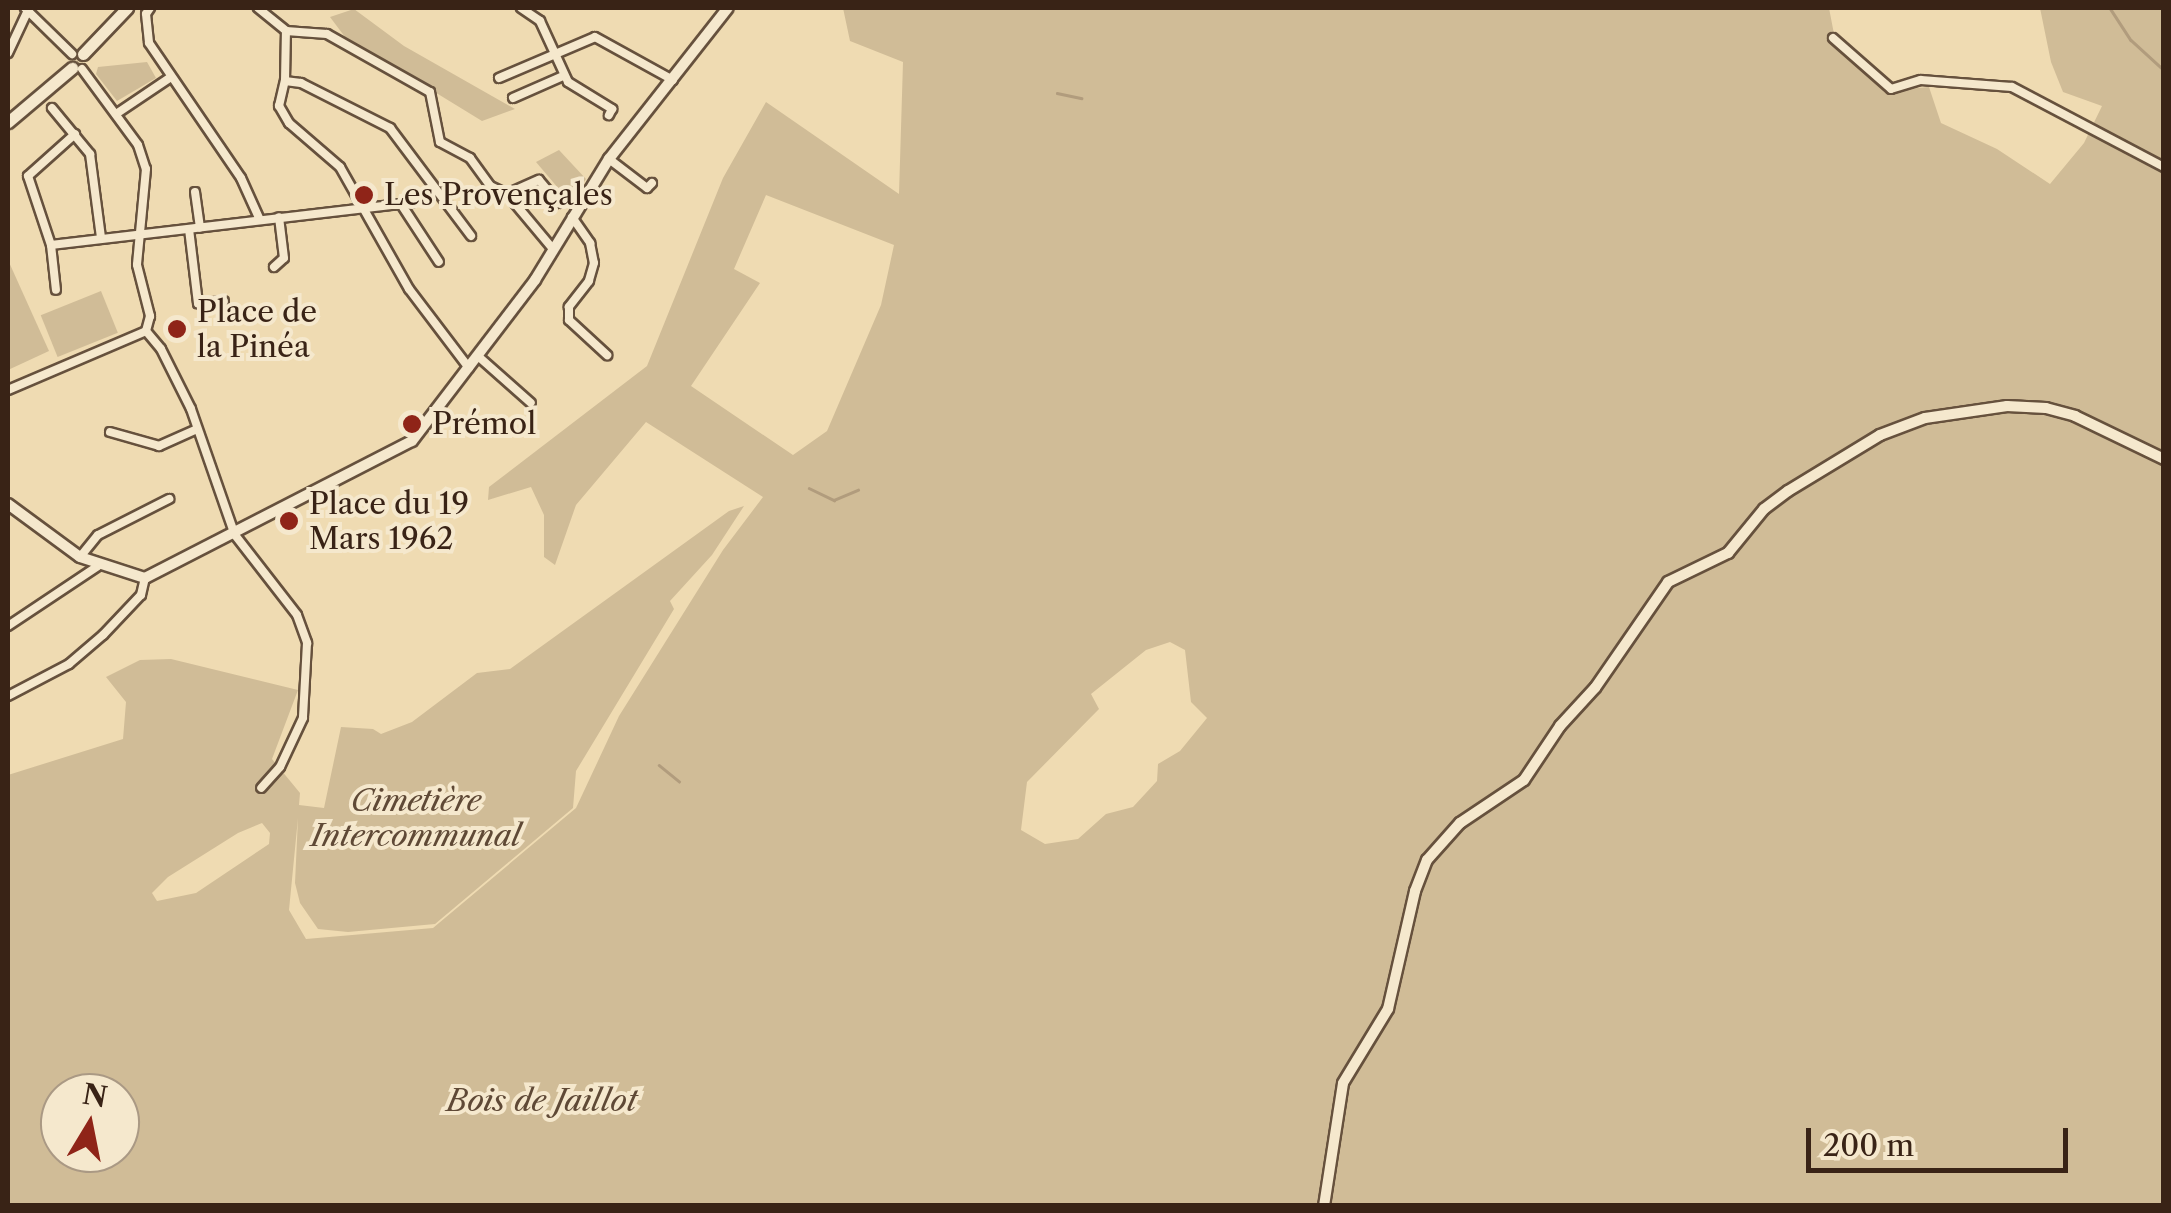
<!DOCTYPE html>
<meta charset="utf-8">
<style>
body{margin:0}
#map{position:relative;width:2171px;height:1213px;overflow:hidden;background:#efdbb2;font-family:"Libre Caslon Text",serif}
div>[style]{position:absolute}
.green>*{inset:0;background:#d0bc97;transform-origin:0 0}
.stream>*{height:2.5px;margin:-1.25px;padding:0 1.25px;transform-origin:1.25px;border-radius:1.25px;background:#b19c7d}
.roads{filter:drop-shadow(2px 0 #66513d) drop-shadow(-2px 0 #66513d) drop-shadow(0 2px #66513d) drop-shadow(0 -2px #66513d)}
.minor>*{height:8px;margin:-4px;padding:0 4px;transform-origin:4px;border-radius:4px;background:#f5e8cd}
.tertiary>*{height:10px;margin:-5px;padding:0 5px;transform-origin:5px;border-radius:5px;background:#f5e8cd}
.secondary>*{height:11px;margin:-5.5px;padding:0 5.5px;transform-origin:5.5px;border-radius:5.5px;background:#f5e8cd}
.dots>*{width:28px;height:28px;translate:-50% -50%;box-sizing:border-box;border:5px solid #f5e8cd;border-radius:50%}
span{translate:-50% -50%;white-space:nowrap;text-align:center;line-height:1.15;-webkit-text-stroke:8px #f5e8cd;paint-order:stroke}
.poi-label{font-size:30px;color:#392316}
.left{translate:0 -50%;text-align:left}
.park-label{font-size:30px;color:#5f4936;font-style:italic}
.frame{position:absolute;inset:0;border:10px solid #392316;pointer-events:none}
.north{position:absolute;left:40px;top:1073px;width:100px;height:100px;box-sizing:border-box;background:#f5e8cd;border:2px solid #aa9984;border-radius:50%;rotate:10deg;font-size:28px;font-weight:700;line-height:40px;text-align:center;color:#392316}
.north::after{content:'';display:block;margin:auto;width:35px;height:45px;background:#8f2418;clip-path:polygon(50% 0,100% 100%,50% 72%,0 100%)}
.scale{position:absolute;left:1806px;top:1128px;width:262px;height:45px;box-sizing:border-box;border:5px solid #392316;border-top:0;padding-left:12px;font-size:30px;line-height:35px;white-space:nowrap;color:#392316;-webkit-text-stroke:8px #f5e8cd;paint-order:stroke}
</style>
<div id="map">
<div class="green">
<div style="clip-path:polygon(evenodd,843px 8px,1829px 8px,1834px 34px,1896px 90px,1929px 87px,1941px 123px,1997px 149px,2050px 184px,2084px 143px,2102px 106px,2063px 92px,2051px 62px,2040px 8px,2163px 8px,2163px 1205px,8px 1206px,8px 775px,123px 739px,126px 702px,106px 677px,140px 660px,171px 659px,298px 690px,272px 759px,300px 793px,299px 805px,324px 808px,341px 727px,373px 729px,381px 734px,412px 722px,477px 673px,510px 669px,729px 511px,744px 506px,712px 555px,670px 601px,674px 609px,576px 771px,573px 808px,435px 924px,348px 932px,318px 929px,300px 903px,295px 883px,298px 818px,289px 910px,306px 939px,433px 928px,576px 808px,619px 716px,723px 550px,763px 497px,646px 422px,576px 505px,555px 565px,544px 557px,544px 515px,531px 487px,488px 500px,489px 487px,647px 366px,723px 178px,766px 102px,899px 194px,903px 62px,850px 41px,843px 8px,766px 195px,894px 245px,881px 305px,827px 431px,793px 455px,691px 386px,760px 283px,734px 269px,766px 195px,843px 8px,1170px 642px,1185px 650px,1191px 702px,1207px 718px,1180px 751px,1158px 764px,1157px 781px,1133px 807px,1106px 814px,1078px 839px,1045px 844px,1021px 830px,1027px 782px,1099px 709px,1091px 694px,1146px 650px,1170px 642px,843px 8px,262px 823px,270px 833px,269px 844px,196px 893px,157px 901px,152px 893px,168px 877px,238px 833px,262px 823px,843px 8px,60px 1093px,120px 1093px,120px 1153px,60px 1153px,60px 1093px)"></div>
<div style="clip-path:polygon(354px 9px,404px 46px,515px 109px,482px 121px,345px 37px,330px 17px)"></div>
<div style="clip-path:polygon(147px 62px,156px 78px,117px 101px,96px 74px,98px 67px)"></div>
<div style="clip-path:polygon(559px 150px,586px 179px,570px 202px,536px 162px)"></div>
<div style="clip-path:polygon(8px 260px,49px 351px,8px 370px)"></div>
<div style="left:101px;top:291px;width:45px;height:65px;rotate:68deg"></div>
</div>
<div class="stream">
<div style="left:2110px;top:8px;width:38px;rotate:57deg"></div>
<div style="left:2131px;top:40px;width:45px;rotate:42.3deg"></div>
<div style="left:1057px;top:93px;width:25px;rotate:12deg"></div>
<div style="left:809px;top:488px;width:28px;rotate:26deg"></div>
<div style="left:834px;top:500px;width:26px;rotate:-23deg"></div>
<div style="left:659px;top:765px;width:26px;rotate:39deg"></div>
</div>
<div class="roads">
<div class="minor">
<div style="left:25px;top:8px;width:66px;rotate:44.4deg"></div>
<div style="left:150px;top:8px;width:7px;rotate:124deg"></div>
<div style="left:146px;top:14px;width:29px;rotate:84deg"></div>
<div style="left:149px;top:43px;width:163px;rotate:55.7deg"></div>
<div style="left:241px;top:178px;width:46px;rotate:65.7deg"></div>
<div style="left:258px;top:8px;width:36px;rotate:39deg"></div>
<div style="left:286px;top:31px;width:41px;rotate:4.2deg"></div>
<div style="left:327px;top:34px;width:118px;rotate:29.4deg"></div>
<div style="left:430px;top:92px;width:51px;rotate:78.7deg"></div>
<div style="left:440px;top:142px;width:34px;rotate:28deg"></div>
<div style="left:470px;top:158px;width:34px;rotate:54deg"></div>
<div style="left:490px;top:186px;width:19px;rotate:25deg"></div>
<div style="left:507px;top:194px;width:72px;rotate:50.1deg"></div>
<div style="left:521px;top:8px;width:23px;rotate:34deg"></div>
<div style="left:540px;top:21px;width:67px;rotate:65.3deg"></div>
<div style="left:568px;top:82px;width:52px;rotate:31.5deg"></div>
<div style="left:612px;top:109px;width:7px;rotate:117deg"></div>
<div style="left:1833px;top:38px;width:77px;rotate:41.3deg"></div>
<div style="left:1891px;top:89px;width:31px;rotate:-17deg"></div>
<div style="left:1921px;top:80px;width:91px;rotate:4.4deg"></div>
<div style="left:2012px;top:87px;width:172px;rotate:27.8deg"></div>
<div style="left:8px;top:53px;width:50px;rotate:-65deg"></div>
<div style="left:82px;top:69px;width:94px;rotate:53.6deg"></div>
<div style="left:138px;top:145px;width:25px;rotate:72deg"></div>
<div style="left:146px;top:169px;width:96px;rotate:95.4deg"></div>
<div style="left:137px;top:265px;width:53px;rotate:75.7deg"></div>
<div style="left:150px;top:316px;width:16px;rotate:105deg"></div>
<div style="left:499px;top:78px;width:104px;rotate:-23.1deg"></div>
<div style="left:595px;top:37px;width:89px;rotate:28.9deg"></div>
<div style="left:285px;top:81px;width:50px;rotate:-88.9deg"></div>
<div style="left:513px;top:98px;width:55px;rotate:-23.7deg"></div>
<div style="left:52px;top:108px;width:60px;rotate:50.4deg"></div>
<div style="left:90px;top:154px;width:84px;rotate:82.5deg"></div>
<div style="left:116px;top:114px;width:66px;rotate:-33.9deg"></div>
<div style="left:75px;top:134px;width:63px;rotate:138.2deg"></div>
<div style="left:28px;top:176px;width:73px;rotate:71.6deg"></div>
<div style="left:51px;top:245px;width:362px;rotate:-6.7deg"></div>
<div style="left:411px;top:203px;width:28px;rotate:-30deg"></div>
<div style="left:609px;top:159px;width:48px;rotate:37.3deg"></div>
<div style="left:647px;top:188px;width:7px;rotate:-45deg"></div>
<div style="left:195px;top:192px;width:36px;rotate:82deg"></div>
<div style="left:507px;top:194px;width:35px;rotate:-24deg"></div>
<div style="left:539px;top:180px;width:30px;rotate:50deg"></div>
<div style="left:401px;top:204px;width:69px;rotate:56.8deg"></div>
<div style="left:572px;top:217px;width:32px;rotate:55deg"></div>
<div style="left:590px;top:243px;width:20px;rotate:79deg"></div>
<div style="left:594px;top:263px;width:19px;rotate:106deg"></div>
<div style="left:589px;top:281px;width:33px;rotate:128deg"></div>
<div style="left:569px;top:307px;width:13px;rotate:90deg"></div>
<div style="left:569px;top:320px;width:52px;rotate:42.6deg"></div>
<div style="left:189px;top:229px;width:75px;rotate:83.1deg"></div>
<div style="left:198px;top:303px;width:26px;rotate:-4deg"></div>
<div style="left:51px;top:245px;width:45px;rotate:83.7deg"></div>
<div style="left:274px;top:267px;width:13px;rotate:-42deg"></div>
<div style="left:284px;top:258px;width:41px;rotate:-97deg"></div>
<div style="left:146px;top:331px;width:23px;rotate:50deg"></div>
<div style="left:161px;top:349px;width:67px;rotate:63.4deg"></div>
<div style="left:191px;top:409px;width:133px;rotate:70.8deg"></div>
<div style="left:235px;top:535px;width:101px;rotate:52.2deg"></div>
<div style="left:297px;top:615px;width:30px;rotate:70deg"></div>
<div style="left:307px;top:643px;width:75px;rotate:93.1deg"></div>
<div style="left:303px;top:718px;width:54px;rotate:115.1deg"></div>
<div style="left:280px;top:767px;width:28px;rotate:132deg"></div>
<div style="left:479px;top:357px;width:69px;rotate:41.5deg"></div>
<div style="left:469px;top:368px;width:99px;rotate:-127.2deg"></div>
<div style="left:409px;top:289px;width:140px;rotate:-119.5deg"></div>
<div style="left:340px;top:167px;width:67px;rotate:-139.2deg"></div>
<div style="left:289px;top:123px;width:20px;rotate:-120deg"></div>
<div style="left:279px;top:106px;width:26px;rotate:-77deg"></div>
<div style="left:285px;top:81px;width:16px;rotate:7deg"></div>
<div style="left:301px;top:83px;width:100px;rotate:26.8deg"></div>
<div style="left:390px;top:128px;width:135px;rotate:53.1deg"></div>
<div style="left:8px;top:390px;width:150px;rotate:-23.1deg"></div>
<div style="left:110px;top:432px;width:51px;rotate:15.9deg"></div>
<div style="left:159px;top:446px;width:39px;rotate:-24deg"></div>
<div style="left:80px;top:557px;width:28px;rotate:-51deg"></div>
<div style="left:98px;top:535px;width:80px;rotate:-26.9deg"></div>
<div style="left:8px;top:626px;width:108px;rotate:-33.7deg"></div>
<div style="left:8px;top:696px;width:69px;rotate:-27.7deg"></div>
<div style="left:69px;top:664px;width:45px;rotate:-40.5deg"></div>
<div style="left:103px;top:635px;width:55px;rotate:-46.5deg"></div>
<div style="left:141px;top:595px;width:17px;rotate:-77deg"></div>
</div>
<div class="tertiary">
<div style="left:8px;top:504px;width:89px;rotate:36.4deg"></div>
<div style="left:80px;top:557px;width:68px;rotate:17.9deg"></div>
<div style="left:145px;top:578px;width:300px;rotate:-27.2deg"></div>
<div style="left:412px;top:441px;width:203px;rotate:-52.6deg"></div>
<div style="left:535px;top:280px;width:142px;rotate:-58.6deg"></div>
<div style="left:609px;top:159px;width:192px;rotate:-51.8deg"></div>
<div style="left:1324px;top:1206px;width:124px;rotate:-81.2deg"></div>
<div style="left:1343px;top:1083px;width:87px;rotate:-58.7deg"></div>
<div style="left:1388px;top:1009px;width:121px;rotate:-77.1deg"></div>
<div style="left:1415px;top:891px;width:33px;rotate:-69deg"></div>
<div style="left:1427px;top:860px;width:50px;rotate:-48.3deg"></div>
<div style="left:1460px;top:823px;width:77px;rotate:-33.9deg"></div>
<div style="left:1524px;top:780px;width:65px;rotate:-56.3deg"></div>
<div style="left:1560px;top:726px;width:52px;rotate:-47.4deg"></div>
<div style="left:1595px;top:688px;width:129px;rotate:-55.4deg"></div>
<div style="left:1668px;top:582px;width:67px;rotate:-25.8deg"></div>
<div style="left:1728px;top:553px;width:57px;rotate:-50.7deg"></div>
<div style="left:1764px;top:509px;width:30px;rotate:-37deg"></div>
<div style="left:1788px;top:491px;width:108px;rotate:-31.3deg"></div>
<div style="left:1880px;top:435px;width:48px;rotate:-20.7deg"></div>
<div style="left:1925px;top:418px;width:83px;rotate:-8.3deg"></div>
<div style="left:2007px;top:406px;width:39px;rotate:3deg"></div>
<div style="left:2046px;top:408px;width:30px;rotate:15deg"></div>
<div style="left:2075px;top:416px;width:99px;rotate:25.8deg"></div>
</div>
<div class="secondary">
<div style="left:83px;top:54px;width:64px;rotate:-46.3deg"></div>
<div style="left:8px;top:122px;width:84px;rotate:-40.2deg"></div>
</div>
</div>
<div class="dots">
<div style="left:364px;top:195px;background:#8f2418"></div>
<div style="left:177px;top:329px;background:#8f2418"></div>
<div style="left:412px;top:424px;background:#8f2418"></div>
<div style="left:289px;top:521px;background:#8f2418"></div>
</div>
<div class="poi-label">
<span class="left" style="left:384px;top:195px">Les Provençales</span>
<span class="left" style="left:197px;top:329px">Place de<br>la Pinéa</span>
<span class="left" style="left:432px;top:424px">Prémol</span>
<span class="left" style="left:309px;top:521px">Place du 19<br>Mars 1962</span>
</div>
<div class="park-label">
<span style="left:416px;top:818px">Cimetière<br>Intercommunal</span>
<span style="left:542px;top:1101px">Bois de Jaillot</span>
</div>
<div class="frame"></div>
<div class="north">N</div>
<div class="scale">200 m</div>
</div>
